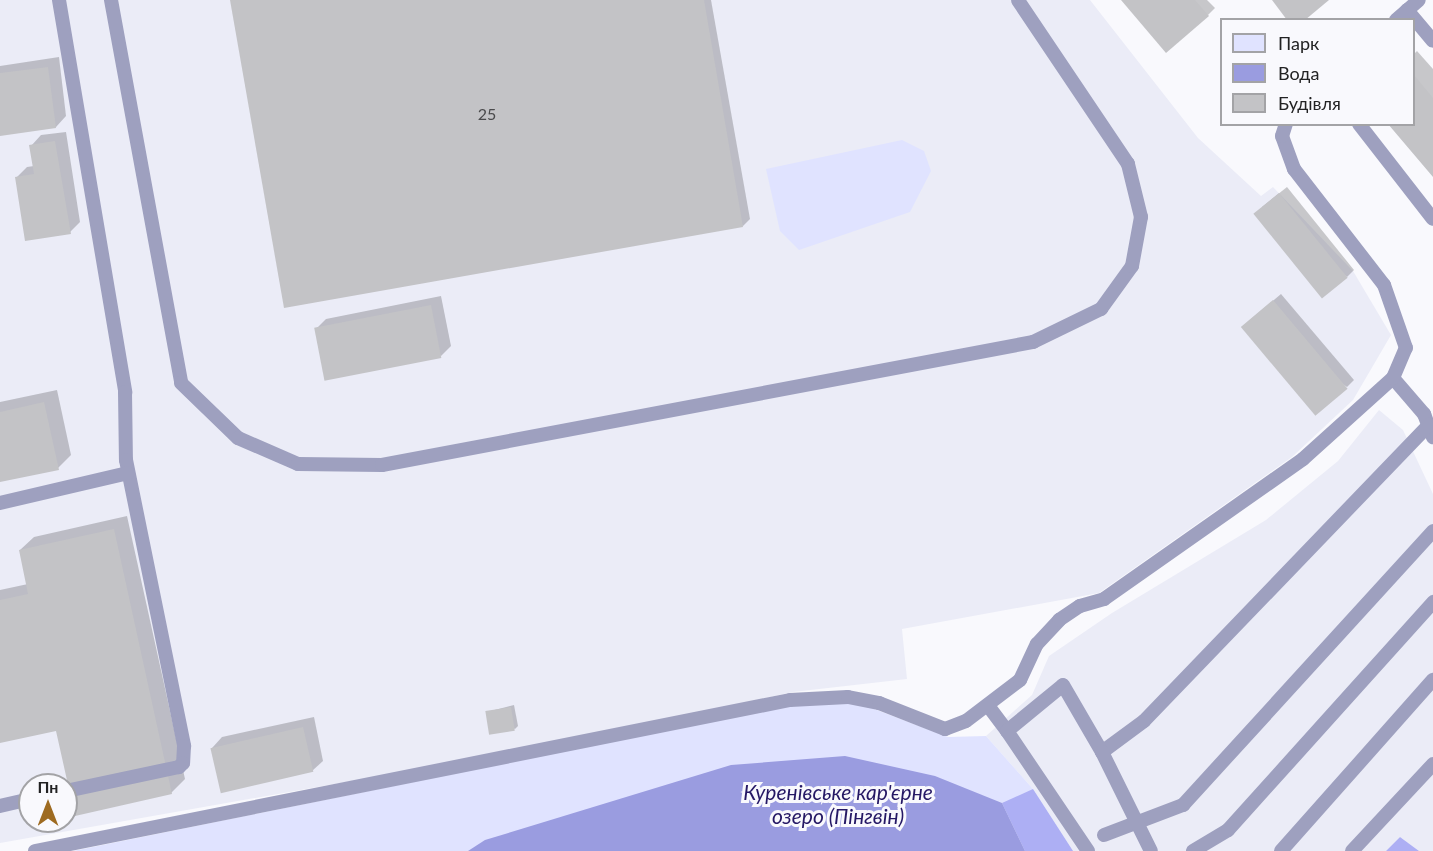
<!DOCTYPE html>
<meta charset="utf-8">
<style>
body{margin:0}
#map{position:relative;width:1433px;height:851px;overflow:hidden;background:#f9f9fd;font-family:Lato,sans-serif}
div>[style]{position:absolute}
.built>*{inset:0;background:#ebecf7}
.green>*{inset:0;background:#e0e3ff}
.forest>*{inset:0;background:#adaff4}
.water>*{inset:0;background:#9a9ce0}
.shadow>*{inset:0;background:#0003}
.building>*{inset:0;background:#c3c3c6;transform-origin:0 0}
.lane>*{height:14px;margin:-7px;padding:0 7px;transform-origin:7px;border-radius:7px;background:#9ea0bf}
span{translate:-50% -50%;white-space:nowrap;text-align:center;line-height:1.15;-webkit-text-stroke:6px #f9f9fd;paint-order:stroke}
.number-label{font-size:16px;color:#4a4a4c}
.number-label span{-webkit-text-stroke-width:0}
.water-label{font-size:21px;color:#251865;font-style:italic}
.legend{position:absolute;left:1220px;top:18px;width:195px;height:108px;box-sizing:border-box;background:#f9f9fd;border:2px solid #a3a3a6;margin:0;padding:8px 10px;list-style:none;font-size:18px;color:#222223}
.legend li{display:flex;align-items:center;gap:12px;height:30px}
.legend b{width:30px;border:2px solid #a3a3a6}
.north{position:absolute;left:18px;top:773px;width:60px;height:60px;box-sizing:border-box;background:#f9f9fd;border:2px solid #a3a3a6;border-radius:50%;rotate:0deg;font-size:16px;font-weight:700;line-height:24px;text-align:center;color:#222223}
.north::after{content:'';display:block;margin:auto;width:21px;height:27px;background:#9e6b21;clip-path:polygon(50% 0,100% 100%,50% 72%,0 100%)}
</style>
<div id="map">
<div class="built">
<div style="clip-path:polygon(evenodd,0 0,1090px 0,1198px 138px,1261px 196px,1273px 187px,1353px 271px,1391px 335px,1353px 400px,1292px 457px,1099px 593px,902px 629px,907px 679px,793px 692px,510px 753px,0 843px,0 0,30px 785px,66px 785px,66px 821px,30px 821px,30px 785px)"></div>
<div style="clip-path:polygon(1379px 410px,1403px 430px,1433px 494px,1433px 851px,1419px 851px,1400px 837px,1386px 851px,1073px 851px,1033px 789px,986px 736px,1032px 695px,1049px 656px,1112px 613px,1266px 520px,1338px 461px)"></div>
</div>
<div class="green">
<div style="clip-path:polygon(902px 140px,924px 151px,931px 171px,910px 212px,799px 250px,780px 231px,766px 169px)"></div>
<div style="clip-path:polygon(856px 702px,948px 737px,986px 736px,1033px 789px,1073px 851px,73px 851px,791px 705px)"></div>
</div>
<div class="forest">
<div style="clip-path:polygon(1033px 789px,1073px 851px,1025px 851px,1002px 803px)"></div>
<div style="clip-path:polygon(1400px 837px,1419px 851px,1386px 851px)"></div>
</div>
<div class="water">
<div style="clip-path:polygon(845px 756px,935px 776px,1002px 803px,1025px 851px,468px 851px,485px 840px,731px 765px)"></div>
</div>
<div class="shadow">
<div style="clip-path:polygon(232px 0,711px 0,750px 219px,743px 226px)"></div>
<div style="clip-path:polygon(1123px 0,1207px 0,1215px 8px,1208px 15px)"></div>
<div style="clip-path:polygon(1417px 51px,1433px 69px,1433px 174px,1414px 124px,1414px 54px)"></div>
<div style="clip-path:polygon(59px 57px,66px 116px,56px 127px,0 134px,0 66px)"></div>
<div style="clip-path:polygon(66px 132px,80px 222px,70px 232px,16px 178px,27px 167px,34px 166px,31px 146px,41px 135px)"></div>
<div style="clip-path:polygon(1287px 187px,1354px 270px,1347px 277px,1262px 207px)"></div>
<div style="clip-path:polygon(1281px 294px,1354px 380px,1347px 387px,1250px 320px)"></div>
<div style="clip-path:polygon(441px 296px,451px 346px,441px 356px,316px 329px,326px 319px)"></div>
<div style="clip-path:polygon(57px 390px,71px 455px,58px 468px,0 481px,0 402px)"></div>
<div style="clip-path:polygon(127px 516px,185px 779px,171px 793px,57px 729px,0 742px,0 590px,28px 584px,20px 550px,34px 537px)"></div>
<div style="clip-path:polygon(514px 705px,518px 726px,515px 729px,487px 712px)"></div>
<div style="clip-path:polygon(314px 717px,323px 761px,312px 771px,212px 748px,222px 737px)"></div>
</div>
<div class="building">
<div style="clip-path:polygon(230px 0,704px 0,743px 227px,284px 308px)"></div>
<div style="clip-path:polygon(1121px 0,1195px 0,1209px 16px,1166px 53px)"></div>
<div style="clip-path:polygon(1272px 0,1329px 0,1305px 20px,1287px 20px)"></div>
<div style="clip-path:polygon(48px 67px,56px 128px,0 136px,0 73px)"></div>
<div style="clip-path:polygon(1414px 75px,1433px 98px,1433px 177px,1388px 124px,1414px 124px)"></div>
<div style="clip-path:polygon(55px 141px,71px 234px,25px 241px,15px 177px,34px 174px,29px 145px)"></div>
<div style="left:1279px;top:193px;width:109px;height:33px;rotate:51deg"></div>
<div style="left:1273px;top:300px;width:116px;height:42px;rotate:50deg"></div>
<div style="left:431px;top:305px;width:54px;height:119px;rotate:79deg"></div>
<div style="clip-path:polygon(44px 402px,59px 470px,0 482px,0 412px)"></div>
<div style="clip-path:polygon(114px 529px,172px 794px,75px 816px,56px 731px,0 743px,0 600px,28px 594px,19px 550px)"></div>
<div style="left:511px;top:707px;width:24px;height:26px;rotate:81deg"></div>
<div style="left:303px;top:727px;width:46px;height:95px;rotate:77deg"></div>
</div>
<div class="lane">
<div style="left:59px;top:0;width:398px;rotate:80.4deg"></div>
<div style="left:125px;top:392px;width:68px;rotate:89.2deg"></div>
<div style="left:126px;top:460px;width:292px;rotate:78.5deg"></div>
<div style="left:184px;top:746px;width:17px;rotate:93deg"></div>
<div style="left:183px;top:763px;width:6px;rotate:135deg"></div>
<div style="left:179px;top:767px;width:116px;rotate:168deg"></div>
<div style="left:111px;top:0;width:389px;rotate:79.6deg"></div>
<div style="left:181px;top:383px;width:79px;rotate:44deg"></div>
<div style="left:238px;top:438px;width:65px;rotate:23.4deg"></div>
<div style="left:298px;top:464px;width:84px;rotate:0.7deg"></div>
<div style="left:382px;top:465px;width:663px;rotate:-10.7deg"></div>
<div style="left:1033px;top:342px;width:76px;rotate:-25.9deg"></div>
<div style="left:1101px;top:309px;width:53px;rotate:-54.2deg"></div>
<div style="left:1132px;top:266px;width:50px;rotate:-79.6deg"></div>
<div style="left:1141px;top:217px;width:55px;rotate:-103.8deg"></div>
<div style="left:1128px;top:164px;width:197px;rotate:-123.9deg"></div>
<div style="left:1407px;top:10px;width:40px;rotate:50deg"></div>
<div style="left:1396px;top:20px;width:30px;rotate:-41deg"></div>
<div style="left:1359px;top:124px;width:120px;rotate:52.1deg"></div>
<div style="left:1393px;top:378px;width:48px;rotate:49.3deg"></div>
<div style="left:1424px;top:414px;width:25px;rotate:69deg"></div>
<div style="left:0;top:503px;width:131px;rotate:-13.2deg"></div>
<div style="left:989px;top:707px;width:30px;rotate:53deg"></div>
<div style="left:1102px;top:752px;width:52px;rotate:-36.4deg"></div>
<div style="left:1144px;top:721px;width:411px;rotate:-46.1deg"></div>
<div style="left:0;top:806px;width:31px;rotate:-13deg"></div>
<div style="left:1104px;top:835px;width:85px;rotate:-20.8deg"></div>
<div style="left:1183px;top:805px;width:371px;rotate:-47.6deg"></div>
<div style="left:35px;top:851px;width:770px;rotate:-11.31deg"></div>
<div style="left:790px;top:700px;width:58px;rotate:-3deg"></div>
<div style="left:848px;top:697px;width:32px;rotate:11deg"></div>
<div style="left:879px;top:703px;width:71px;rotate:21.5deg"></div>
<div style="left:945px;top:729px;width:22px;rotate:-21deg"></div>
<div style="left:966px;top:721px;width:68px;rotate:-37.2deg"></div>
<div style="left:1020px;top:680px;width:40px;rotate:-65deg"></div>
<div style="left:1037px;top:644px;width:33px;rotate:-47deg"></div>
<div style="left:1059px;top:620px;width:25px;rotate:-34deg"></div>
<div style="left:1080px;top:606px;width:25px;rotate:-16deg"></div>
<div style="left:1104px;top:599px;width:243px;rotate:-35.1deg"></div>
<div style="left:1303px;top:459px;width:121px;rotate:-42deg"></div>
<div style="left:1393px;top:378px;width:33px;rotate:-67deg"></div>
<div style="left:1406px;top:348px;width:67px;rotate:-109.2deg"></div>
<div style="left:1384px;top:285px;width:147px;rotate:-127.8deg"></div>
<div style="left:1294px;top:169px;width:35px;rotate:-110deg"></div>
<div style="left:1282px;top:136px;width:13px;rotate:-72deg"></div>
<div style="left:1088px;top:851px;width:145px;rotate:-124deg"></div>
<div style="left:1007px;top:731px;width:72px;rotate:-39.4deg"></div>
<div style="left:1063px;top:685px;width:78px;rotate:59.8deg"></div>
<div style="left:1102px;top:752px;width:110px;rotate:63.7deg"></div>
<div style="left:1193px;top:851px;width:41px;rotate:-31deg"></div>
<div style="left:1228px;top:830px;width:307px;rotate:-48deg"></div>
<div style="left:1281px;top:851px;width:229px;rotate:-48.4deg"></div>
<div style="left:1352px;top:851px;width:119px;rotate:-47deg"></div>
</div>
<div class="number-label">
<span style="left:487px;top:114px">25</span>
</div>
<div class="water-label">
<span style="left:838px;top:804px">Куренівське кар'єрне<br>озеро (Пінгвін)</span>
</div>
<ul class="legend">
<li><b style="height:16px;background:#e0e3ff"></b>Парк</li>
<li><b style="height:16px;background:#9a9ce0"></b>Вода</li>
<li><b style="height:16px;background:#c3c3c6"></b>Будівля</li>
</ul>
<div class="north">Пн</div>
</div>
